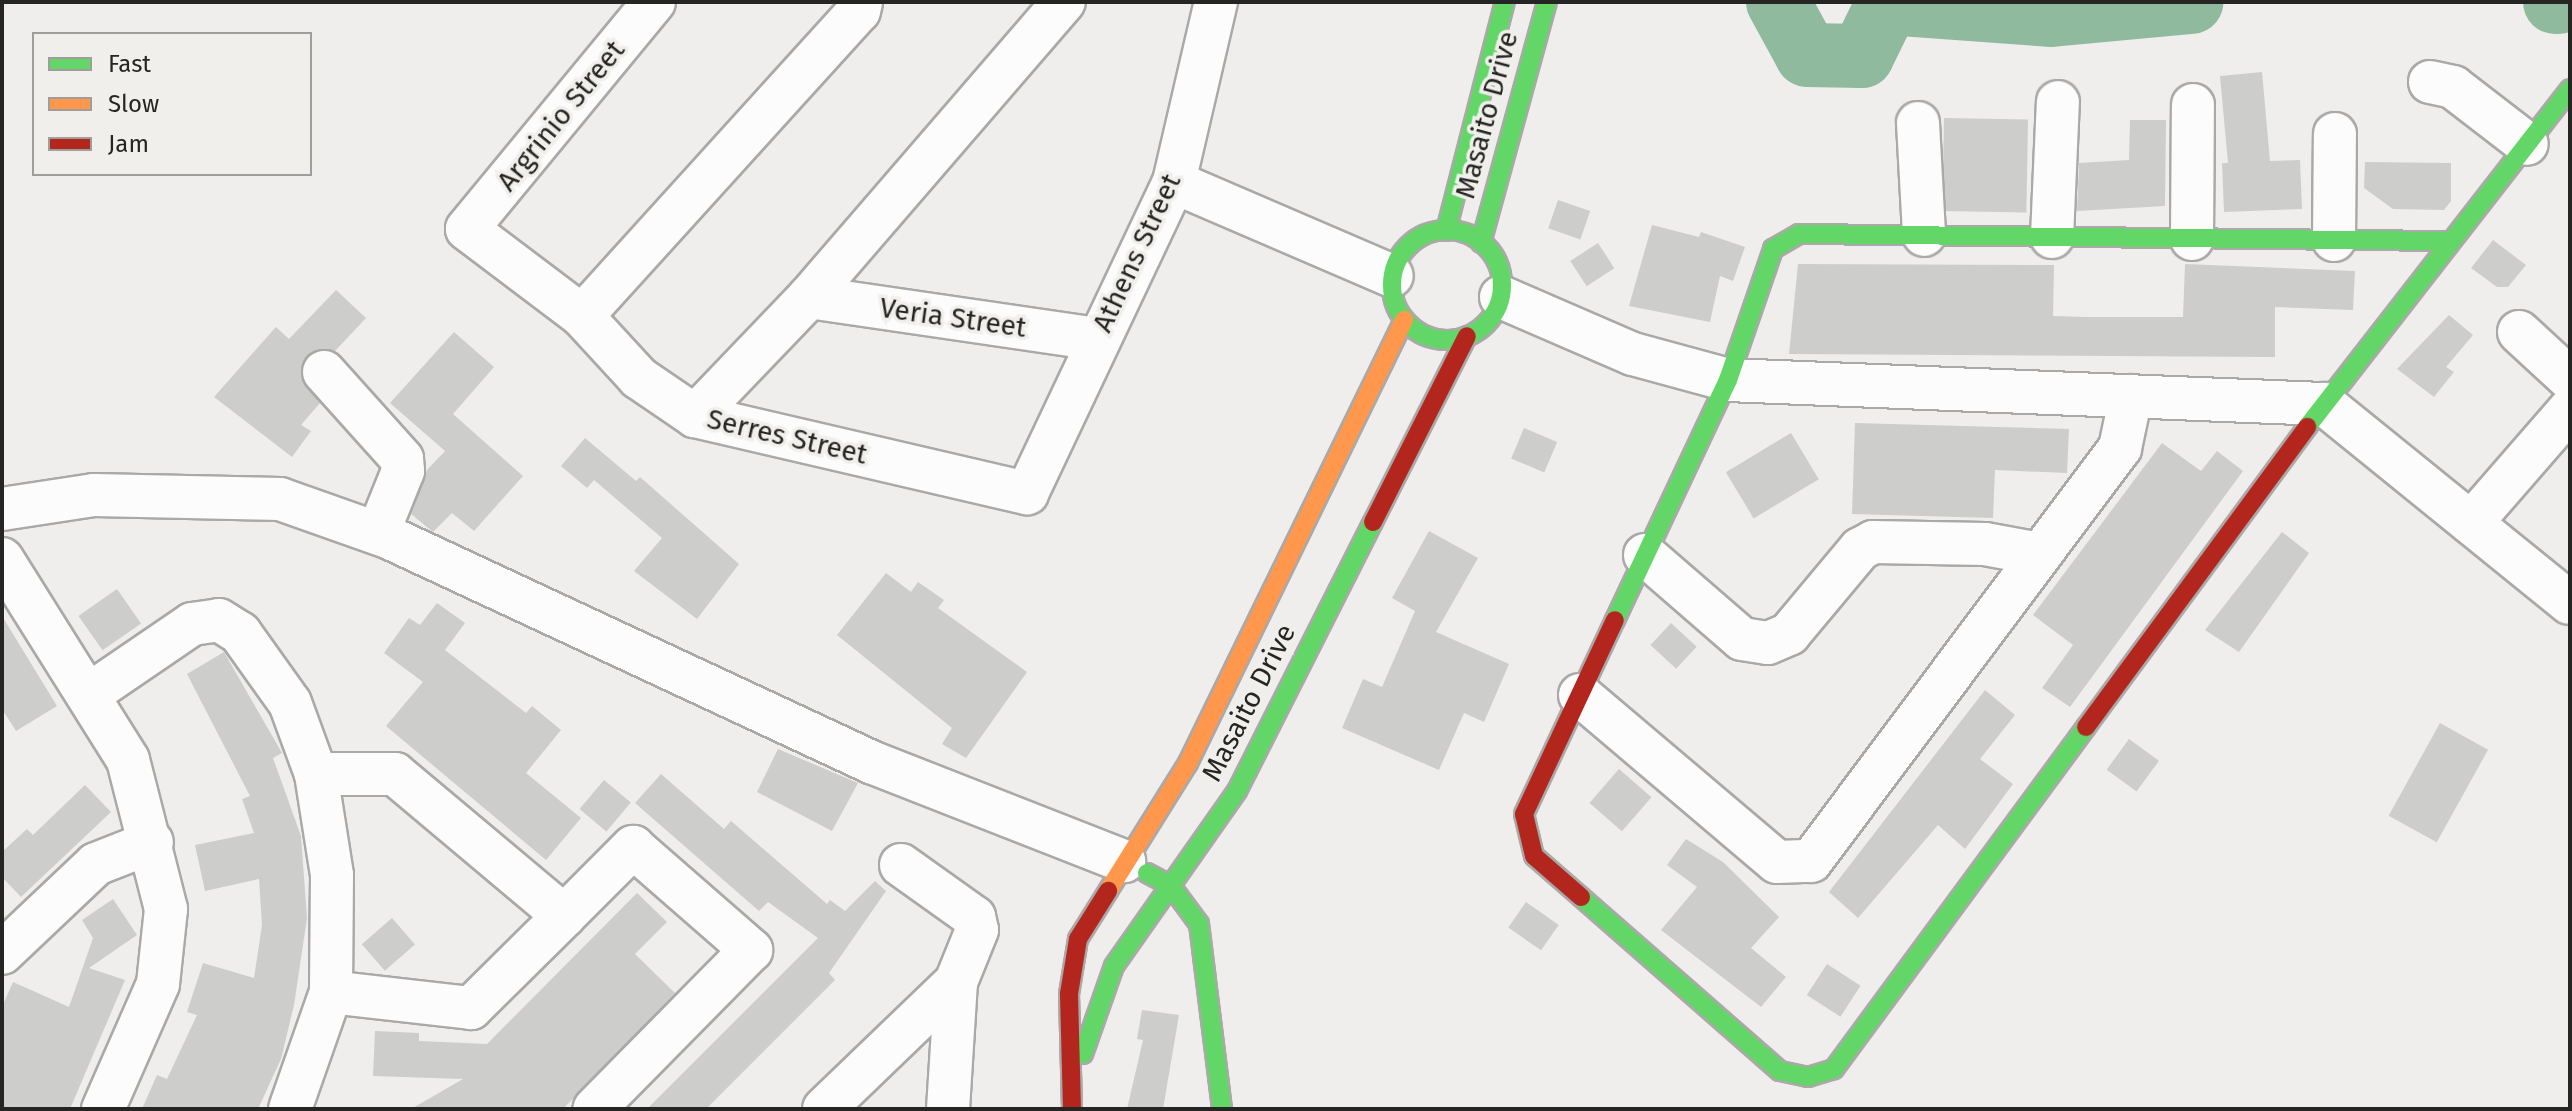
<!DOCTYPE html>
<style>
body{margin:0}
#map{position:relative;width:2572px;height:1111px;overflow:hidden;background:#efeeed;font-family:"Fira Sans",sans-serif}
div>[style]{position:absolute}
.river>*{height:64px;margin:-32px;padding:0 32px;transform-origin:32px;border-radius:32px;background:#8fba9e}
.building>*{inset:0;background:#cdcdcc;transform-origin:0 0}
.roads{filter:drop-shadow(2px 0 #aaa9a8) drop-shadow(-2px 0 #aaa9a8) drop-shadow(0 2px #aaa9a8) drop-shadow(0 -2px #aaa9a8)}
.street>*{height:42px;margin:-21px;padding:0 21px;transform-origin:21px;border-radius:21px;background:#fdfcfc}
.fast>*{height:18px;margin:-9px;padding:0 9px;transform-origin:9px;border-radius:9px;background:#63d668}
.fast>.ring{margin:-9px;padding:0;box-sizing:content-box;background:none;border:18px solid #63d668;border-radius:50%}
.slow>*{height:18px;margin:-9px;padding:0 9px;transform-origin:9px;border-radius:9px;background:#ff974d}
.jam>*{height:18px;margin:-9px;padding:0 9px;transform-origin:9px;border-radius:9px;background:#b3261e}
span{translate:-50% -50%;white-space:nowrap;text-align:center;line-height:1.15;-webkit-text-stroke:7px #f0efec;paint-order:stroke}
.street-label{font-size:28px;color:#252523}
.frame{position:absolute;inset:0;border:4px solid #252523;pointer-events:none}
.legend{position:absolute;left:32px;top:32px;width:280px;height:144px;box-sizing:border-box;background:#f0efec;border:2px solid #9f9e9c;margin:0;padding:10px 14px;list-style:none;font-size:24px;color:#252523}
.legend li{display:flex;align-items:center;gap:16px;height:40px}
.legend b{width:40px;border:2px solid #9f9e9c}
</style>
<div id="map">
<div class="river">
<div style="left:1778px;top:2px;width:60px;rotate:61.3deg"></div>
<div style="left:1807px;top:55px;width:55px;rotate:1deg"></div>
<div style="left:1862px;top:56px;width:59px;rotate:-63.9deg"></div>
<div style="left:1888px;top:3px;width:163px;rotate:4.2deg"></div>
<div style="left:2051px;top:15px;width:141px;rotate:-5.3deg"></div>
<div style="left:2555px;top:2px;width:4px"></div>
</div>
<div class="building">
<div style="clip-path:polygon(2262px 72px,2270px 161px,2300px 160px,2302px 209px,2224px 212px,2222px 163px,2228px 163px,2220px 76px)"></div>
<div style="left:1944px;top:118px;width:84px;height:93px;rotate:1deg"></div>
<div style="clip-path:polygon(2130px 120px,2166px 120px,2165px 206px,2077px 211px,2079px 163px,2129px 160px)"></div>
<div style="clip-path:polygon(2365px 162px,2451px 163px,2451px 201px,2444px 210px,2393px 209px,2364px 188px)"></div>
<div style="left:1558px;top:200px;width:34px;height:30px;rotate:19deg"></div>
<div style="clip-path:polygon(1652px 225px,1699px 237px,1701px 232px,1745px 247px,1733px 281px,1720px 276px,1710px 322px,1629px 306px)"></div>
<div style="clip-path:polygon(2493px 240px,2526px 265px,2508px 287px,2497px 287px,2471px 268px)"></div>
<div style="left:1598px;top:243px;width:30px;height:33px;rotate:57deg"></div>
<div style="clip-path:polygon(1798px 264px,2054px 265px,2053px 316px,2087px 317px,2183px 317px,2185px 264px,2355px 271px,2353px 310px,2275px 307px,2275px 357px,1789px 354px)"></div>
<div style="clip-path:polygon(336px 290px,366px 318px,335px 351px,318px 349px,302px 364px,301px 378px,320px 403px,301px 425px,311px 431px,292px 457px,214px 397px,276px 327px,289px 339px)"></div>
<div style="clip-path:polygon(2449px 315px,2473px 335px,2446px 367px,2454px 372px,2434px 397px,2397px 369px)"></div>
<div style="clip-path:polygon(454px 332px,494px 367px,453px 414px,523px 476px,474px 531px,452px 513px,433px 532px,411px 514px,427px 470px,445px 451px,390px 403px)"></div>
<div style="clip-path:polygon(1855px 423px,2069px 429px,2067px 473px,1995px 470px,1993px 518px,1852px 514px)"></div>
<div style="left:1524px;top:428px;width:36px;height:33px;rotate:23deg"></div>
<div style="left:1791px;top:433px;width:54px;height:76px;rotate:59deg"></div>
<div style="clip-path:polygon(585px 438px,636px 481px,640px 477px,739px 564px,697px 619px,634px 571px,662px 538px,594px 480px,587px 488px,561px 466px)"></div>
<div style="clip-path:polygon(2162px 443px,2201px 471px,2217px 451px,2243px 471px,2070px 707px,2042px 688px,2073px 645px,2033px 615px)"></div>
<div style="clip-path:polygon(1429px 531px,1478px 558px,1436px 632px,1509px 664px,1484px 722px,1464px 713px,1439px 770px,1342px 728px,1363px 679px,1382px 687px,1415px 611px,1392px 598px)"></div>
<div style="clip-path:polygon(2282px 532px,2309px 553px,2239px 652px,2205px 630px)"></div>
<div style="clip-path:polygon(886px 573px,911px 592px,918px 582px,944px 600px,938px 608px,1027px 672px,966px 758px,942px 744px,952px 728px,837px 635px)"></div>
<div style="left:117px;top:589px;width:42px;height:47px;rotate:55deg"></div>
<div style="clip-path:polygon(437px 603px,465px 623px,445px 650px,526px 713px,532px 706px,561px 730px,526px 773px,581px 818px,546px 860px,386px 726px,423px 682px,384px 653px,409px 618px,420px 625px)"></div>
<div style="clip-path:polygon(2px 616px,57px 706px,16px 731px,2px 709px)"></div>
<div style="left:1671px;top:623px;width:35px;height:30px;rotate:43deg"></div>
<div style="clip-path:polygon(224px 652px,282px 753px,273px 758px,301px 836px,307px 918px,294px 1005px,281px 1059px,258px 1109px,142px 1109px,157px 1075px,167px 1079px,197px 1015px,187px 1012px,203px 963px,254px 978px,262px 925px,259px 879px,205px 891px,195px 845px,254px 833px,242px 799px,250px 796px,187px 674px)"></div>
<div style="clip-path:polygon(1985px 690px,2015px 715px,1980px 759px,2013px 784px,1965px 849px,1938px 825px,1858px 918px,1829px 892px)"></div>
<div style="left:2440px;top:723px;width:55px;height:106px;rotate:29deg"></div>
<div style="left:2129px;top:739px;width:37px;height:38px;rotate:36deg"></div>
<div style="clip-path:polygon(778px 749px,858px 783px,832px 831px,757px 792px)"></div>
<div style="left:1619px;top:769px;width:43px;height:45px;rotate:41deg"></div>
<div style="clip-path:polygon(661px 774px,724px 829px,731px 821px,827px 904px,830px 900px,845px 911px,875px 881px,886px 891px,829px 973px,835px 980px,706px 1109px,647px 1109px,818px 938px,768px 902px,759px 911px,635px 803px)"></div>
<div style="left:604px;top:780px;width:35px;height:38px;rotate:40deg"></div>
<div style="clip-path:polygon(85px 785px,111px 812px,21px 897px,2px 877px,2px 852px,27px 829px,33px 835px)"></div>
<div style="clip-path:polygon(1686px 839px,1723px 862px,1779px 917px,1751px 948px,1786px 977px,1761px 1007px,1661px 930px,1697px 887px,1667px 865px)"></div>
<div style="clip-path:polygon(637px 893px,667px 922px,635px 954px,675px 993px,563px 1109px,411px 1109px,463px 1079px,373px 1076px,375px 1031px,419px 1033px,419px 1041px,487px 1044px)"></div>
<div style="clip-path:polygon(113px 899px,137px 935px,89px 968px,125px 980px,70px 1109px,2px 1109px,2px 1007px,13px 982px,69px 1007px,93px 938px,82px 920px)"></div>
<div style="left:1526px;top:902px;width:40px;height:31px;rotate:35deg"></div>
<div style="left:392px;top:918px;width:35px;height:40px;rotate:49deg"></div>
<div style="left:1827px;top:964px;width:40px;height:37px;rotate:33deg"></div>
<div style="clip-path:polygon(1142px 1010px,1179px 1015px,1163px 1109px,1127px 1109px,1143px 1040px,1137px 1039px)"></div>
</div>
<div class="roads">
<div class="street">
<div style="left:654px;top:2px;width:294px;rotate:129.5deg"></div>
<div style="left:467px;top:229px;width:144px;rotate:37.1deg"></div>
<div style="left:582px;top:316px;width:84px;rotate:47.4deg"></div>
<div style="left:639px;top:378px;width:68px;rotate:34.2deg"></div>
<div style="left:695px;top:416px;width:341px;rotate:13.1deg"></div>
<div style="left:1027px;top:493px;width:344px;rotate:-64.7deg"></div>
<div style="left:1174px;top:182px;width:185px;rotate:-76.9deg"></div>
<div style="left:2430px;top:82px;width:24px;rotate:12deg"></div>
<div style="left:2453px;top:87px;width:93px;rotate:37.6deg"></div>
<div style="left:1918px;top:123px;width:112px;rotate:86.9deg"></div>
<div style="left:1174px;top:182px;width:237px;rotate:23.3deg"></div>
<div style="left:2052px;top:237px;width:135px;rotate:-87.5deg"></div>
<div style="left:2192px;top:239px;width:134px;rotate:-89.6deg"></div>
<div style="left:2334px;top:240px;width:106px;rotate:-89.5deg"></div>
<div style="left:809px;top:297px;width:291px;rotate:8.3deg"></div>
<div style="left:1501px;top:297px;width:144px;rotate:23.4deg"></div>
<div style="left:1633px;top:354px;width:98px;rotate:15.3deg"></div>
<div style="left:1728px;top:380px;width:596px;rotate:2.31deg"></div>
<div style="left:2324px;top:404px;width:316px;rotate:39deg"></div>
<div style="left:582px;top:316px;width:412px;rotate:-47.8deg"></div>
<div style="left:859px;top:11px;width:9px;rotate:-77deg"></div>
<div style="left:2519px;top:332px;width:69px;rotate:42.7deg"></div>
<div style="left:324px;top:372px;width:117px;rotate:48.1deg"></div>
<div style="left:402px;top:459px;width:12px;rotate:85deg"></div>
<div style="left:403px;top:471px;width:67px;rotate:112deg"></div>
<div style="left:695px;top:416px;width:165px;rotate:-46.2deg"></div>
<div style="left:809px;top:297px;width:390px;rotate:-49.2deg"></div>
<div style="left:2px;top:509px;width:93px;rotate:-8.7deg"></div>
<div style="left:94px;top:495px;width:186px;rotate:1.2deg"></div>
<div style="left:280px;top:499px;width:117px;rotate:19.5deg"></div>
<div style="left:390px;top:538px;width:531px;rotate:24.97deg"></div>
<div style="left:871px;top:762px;width:272px;rotate:21.4deg"></div>
<div style="left:2471px;top:523px;width:151px;rotate:-49deg"></div>
<div style="left:1645px;top:555px;width:128px;rotate:40.9deg"></div>
<div style="left:1742px;top:639px;width:26px;rotate:9deg"></div>
<div style="left:1768px;top:643px;width:23px;rotate:-23deg"></div>
<div style="left:1789px;top:634px;width:111px;rotate:-50.1deg"></div>
<div style="left:1860px;top:549px;width:15px;rotate:-28deg"></div>
<div style="left:1873px;top:542px;width:112px;rotate:1deg"></div>
<div style="left:1985px;top:544px;width:55px;rotate:10.5deg"></div>
<div style="left:2px;top:559px;width:237px;rotate:57.9deg"></div>
<div style="left:128px;top:760px;width:154px;rotate:75.7deg"></div>
<div style="left:166px;top:909px;width:75px;rotate:96.1deg"></div>
<div style="left:158px;top:984px;width:137px;rotate:113.7deg"></div>
<div style="left:88px;top:695px;width:126px;rotate:-34.3deg"></div>
<div style="left:192px;top:624px;width:27px;rotate:-8deg"></div>
<div style="left:219px;top:620px;width:25px;rotate:32deg"></div>
<div style="left:240px;top:633px;width:86px;rotate:54.5deg"></div>
<div style="left:290px;top:703px;width:76px;rotate:69.9deg"></div>
<div style="left:316px;top:774px;width:102px;rotate:81deg"></div>
<div style="left:332px;top:875px;width:117px;rotate:90.5deg"></div>
<div style="left:331px;top:992px;width:124px;rotate:109.3deg"></div>
<div style="left:1580px;top:695px;width:258px;rotate:40.3deg"></div>
<div style="left:1777px;top:862px;width:34px;rotate:-2deg"></div>
<div style="left:1811px;top:861px;width:516px;rotate:-53.2deg"></div>
<div style="left:2120px;top:448px;width:53px;rotate:-78.1deg"></div>
<div style="left:316px;top:774px;width:79px"></div>
<div style="left:395px;top:774px;width:221px;rotate:40deg"></div>
<div style="left:564px;top:916px;width:131px;rotate:135.3deg"></div>
<div style="left:471px;top:1008px;width:141px;rotate:-173.5deg"></div>
<div style="left:901px;top:865px;width:90px;rotate:35.5deg"></div>
<div style="left:974px;top:917px;width:13px;rotate:77deg"></div>
<div style="left:977px;top:930px;width:56px;rotate:112deg"></div>
<div style="left:564px;top:916px;width:98px;rotate:-45deg"></div>
<div style="left:633px;top:847px;width:157px;rotate:41.1deg"></div>
<div style="left:751px;top:950px;width:223px;rotate:134.6deg"></div>
<div style="left:2px;top:953px;width:129px;rotate:-43.4deg"></div>
<div style="left:96px;top:864px;width:60px;rotate:-21.4deg"></div>
<div style="left:824px;top:1109px;width:183px;rotate:-43.9deg"></div>
<div style="left:956px;top:982px;width:127px;rotate:93.6deg"></div>
</div>
<div class="fast">
<div class="ring" style="left:1392px;top:230px;width:92px;height:92px"></div>
<div style="left:1446px;top:231px;width:236px;rotate:-75.6deg"></div>
<div style="left:1481px;top:243px;width:250px;rotate:-74.7deg"></div>
<div style="left:2307px;top:427px;width:428px;rotate:-52.1deg"></div>
<div style="left:1615px;top:620px;width:265px;rotate:-64.8deg"></div>
<div style="left:1728px;top:380px;width:139px;rotate:-71deg"></div>
<div style="left:1773px;top:249px;width:30px;rotate:-30deg"></div>
<div style="left:1799px;top:234px;width:652px;rotate:0.62deg"></div>
<div style="left:1147px;top:873px;width:27px;rotate:28deg"></div>
<div style="left:1171px;top:886px;width:47px;rotate:53.6deg"></div>
<div style="left:1199px;top:924px;width:186px;rotate:82.9deg"></div>
<div style="left:1581px;top:897px;width:264px;rotate:41.2deg"></div>
<div style="left:1780px;top:1071px;width:29px;rotate:12deg"></div>
<div style="left:1808px;top:1077px;width:27px;rotate:-17deg"></div>
<div style="left:1834px;top:1069px;width:425px;rotate:-53.6deg"></div>
<div style="left:1083px;top:1054px;width:93px;rotate:-70.6deg"></div>
<div style="left:1114px;top:966px;width:214px;rotate:-54.9deg"></div>
<div style="left:1237px;top:791px;width:301px;rotate:-63.2deg"></div>
</div>
<div class="slow">
<div style="left:1108px;top:891px;width:151px;rotate:-58deg"></div>
<div style="left:1188px;top:763px;width:493px;rotate:-64deg"></div>
</div>
<div class="jam">
<div style="left:1373px;top:522px;width:208px;rotate:-63.2deg"></div>
<div style="left:2086px;top:727px;width:373px;rotate:-53.6deg"></div>
<div style="left:1581px;top:897px;width:62px;rotate:-138.9deg"></div>
<div style="left:1534px;top:856px;width:43px;rotate:-103.4deg"></div>
<div style="left:1524px;top:814px;width:214px;rotate:-64.9deg"></div>
<div style="left:1072px;top:1109px;width:115px;rotate:-91.5deg"></div>
<div style="left:1069px;top:994px;width:56px;rotate:-80.7deg"></div>
<div style="left:1078px;top:939px;width:57px;rotate:-58deg"></div>
</div>
</div>
<div class="street-label">
<span style="left:1487px;top:115px;rotate:-75deg">Masaito Drive</span>
<span style="left:561px;top:116px;rotate:-51deg">Argrinio Street</span>
<span style="left:1137px;top:253px;rotate:-65deg">Athens Street</span>
<span style="left:953px;top:318px;rotate:8deg">Veria Street</span>
<span style="left:787px;top:437px;rotate:13deg">Serres Street</span>
<span style="left:1249px;top:703px;rotate:-63deg">Masaito Drive</span>
</div>
<div class="frame"></div>
<ul class="legend">
<li><b style="height:10px;background:#63d668"></b>Fast</li>
<li><b style="height:10px;background:#ff974d"></b>Slow</li>
<li><b style="height:10px;background:#b3261e"></b>Jam</li>
</ul>
</div>
